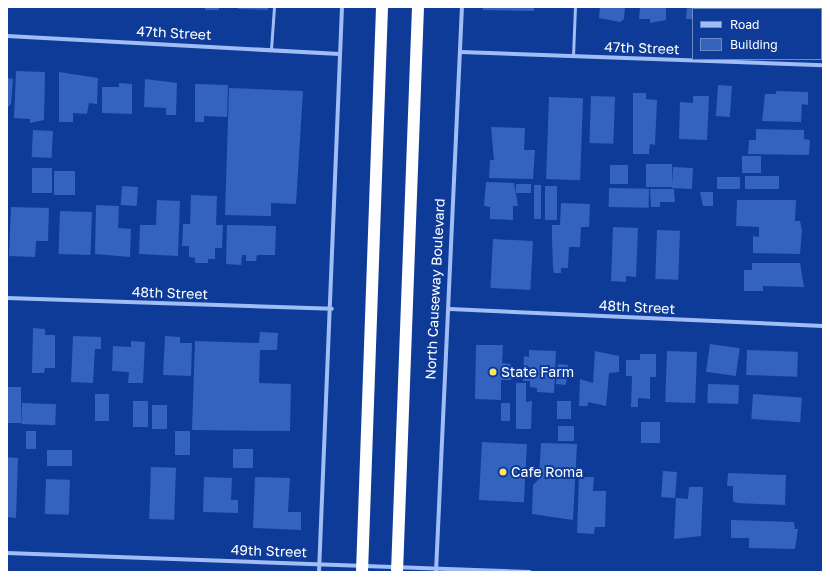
<!DOCTYPE html>
<style>
body{margin:0}
#map{position:relative;width:830px;height:579px;overflow:hidden;background:#0f3b98;font-family:"Golos Text",sans-serif}
div>[style]{position:absolute}
.building>*{inset:0;background:#3462bf;transform-origin:0 0}
.lane>*{height:3px;margin:-1.5px;padding:0 1.5px;transform-origin:1.5px;border-radius:1.5px;background:#a0bdf5}
.street>*{height:4px;margin:-2px;padding:0 2px;transform-origin:2px;border-radius:2px;background:#a0bdf5}
.highway>*{height:12px;margin:-6px;padding:0 6px;transform-origin:6px;border-radius:6px;background:#fff}
.dots>*{width:11px;height:11px;translate:-50% -50%;box-sizing:border-box;border:2px solid #0f3b98;border-radius:50%}
span{translate:-50% -50%;white-space:nowrap;text-align:center;line-height:1.15;-webkit-text-stroke:4px #0f3b98;paint-order:stroke}
.street-label{font-size:14px;color:#fff}
.poi-label{font-size:14px;color:#fff}
.left{translate:0 -50%;text-align:left}
.frame{position:absolute;inset:0;border:8px solid #fff;pointer-events:none}
.legend{position:absolute;left:692px;top:8px;width:130px;height:52px;box-sizing:border-box;background:#0f3b98;border:1px solid #6f89c1;margin:0;padding:5px 7px;list-style:none;font-size:12px;color:#fff}
.legend li{display:flex;align-items:center;gap:8px;height:20px}
.legend b{width:20px;border:1px solid #6f89c1}
</style>
<div id="map">
<div class="building">
<div style="left:205px;top:7px;width:14px;height:3px"></div>
<div style="clip-path:polygon(238px 7px,268px 7px,268px 10px,238px 9px)"></div>
<div style="clip-path:polygon(483px 7px,534px 7px,534px 11px,483px 10px)"></div>
<div style="clip-path:polygon(600px 7px,625px 7px,624px 19px,620px 22px,599px 18px)"></div>
<div style="clip-path:polygon(640px 7px,666px 7px,666px 20px,650px 23px,650px 19px,639px 19px)"></div>
<div style="clip-path:polygon(687px 7px,711px 7px,693px 9px,693px 19px,686px 19px)"></div>
<div style="clip-path:polygon(744px 7px,811px 7px,744px 9px)"></div>
<div style="clip-path:polygon(16px 71px,45px 72px,44px 120px,30px 123px,30px 119px,14px 118px)"></div>
<div style="clip-path:polygon(59px 72px,98px 78px,97px 104px,89px 103px,87px 114px,73px 113px,73px 122px,59px 122px)"></div>
<div style="clip-path:polygon(7px 78px,13px 79px,11px 104px,7px 108px)"></div>
<div style="clip-path:polygon(145px 79px,177px 83px,176px 115px,166px 115px,166px 108px,144px 107px)"></div>
<div style="clip-path:polygon(119px 83px,132px 84px,132px 114px,102px 113px,102px 87px,119px 87px)"></div>
<div style="clip-path:polygon(195px 84px,228px 85px,227px 117px,204px 116px,204px 122px,195px 122px)"></div>
<div style="left:718px;top:85px;width:14px;height:31px;rotate:4deg"></div>
<div style="clip-path:polygon(229px 88px,303px 91px,296px 204px,271px 203px,271px 216px,225px 215px)"></div>
<div style="clip-path:polygon(776px 91px,808px 92px,808px 105px,802px 104px,801px 122px,762px 121px,765px 94px,776px 94px)"></div>
<div style="clip-path:polygon(633px 93px,646px 93px,646px 99px,657px 100px,655px 145px,650px 144px,649px 154px,633px 154px)"></div>
<div style="left:591px;top:96px;width:24px;height:47px;rotate:2deg"></div>
<div style="clip-path:polygon(693px 96px,709px 96px,707px 140px,679px 139px,680px 102px,693px 103px)"></div>
<div style="left:549px;top:97px;width:34px;height:82px;rotate:2deg"></div>
<div style="clip-path:polygon(491px 127px,525px 128px,524px 150px,535px 150px,533px 179px,489px 178px,490px 160px,494px 160px)"></div>
<div style="clip-path:polygon(756px 129px,804px 130px,804px 139px,810px 140px,809px 155px,748px 154px,749px 140px,756px 140px)"></div>
<div style="left:33px;top:130px;width:20px;height:27px;rotate:3deg"></div>
<div style="left:742px;top:156px;width:19px;height:17px"></div>
<div style="left:646px;top:164px;width:26px;height:23px"></div>
<div style="left:610px;top:165px;width:18px;height:19px"></div>
<div style="left:673px;top:167px;width:20px;height:21px;rotate:3deg"></div>
<div style="left:32px;top:168px;width:20px;height:25px"></div>
<div style="left:54px;top:171px;width:21px;height:24px"></div>
<div style="left:745px;top:176px;width:34px;height:13px"></div>
<div style="left:717px;top:177px;width:23px;height:12px"></div>
<div style="clip-path:polygon(486px 182px,514px 183px,518px 206px,513px 206px,513px 220px,490px 219px,490px 207px,484px 206px)"></div>
<div style="left:516px;top:184px;width:15px;height:9px"></div>
<div style="left:534px;top:185px;width:7px;height:34px"></div>
<div style="left:122px;top:186px;width:16px;height:19px;rotate:4deg"></div>
<div style="left:545px;top:186px;width:12px;height:34px"></div>
<div style="left:609px;top:188px;width:40px;height:19px;rotate:1deg"></div>
<div style="clip-path:polygon(650px 189px,674px 189px,675px 202px,660px 202px,660px 207px,651px 207px)"></div>
<div style="clip-path:polygon(700px 192px,713px 192px,713px 206px,703px 206px)"></div>
<div style="clip-path:polygon(191px 195px,217px 196px,216px 225px,223px 225px,222px 248px,215px 248px,215px 259px,208px 259px,208px 263px,195px 263px,195px 258px,189px 257px,189px 246px,182px 246px,183px 224px,190px 224px)"></div>
<div style="clip-path:polygon(157px 200px,180px 201px,178px 256px,139px 254px,140px 225px,156px 225px)"></div>
<div style="clip-path:polygon(737px 200px,796px 200px,795px 221px,800px 221px,802px 230px,800px 254px,753px 253px,753px 236px,759px 237px,759px 227px,736px 226px)"></div>
<div style="clip-path:polygon(561px 203px,590px 204px,589px 227px,581px 227px,580px 247px,569px 247px,568px 268px,561px 268px,561px 273px,554px 273px,553px 268px,552px 239px,552px 225px,560px 225px)"></div>
<div style="clip-path:polygon(96px 205px,119px 206px,118px 228px,131px 229px,130px 257px,95px 254px)"></div>
<div style="clip-path:polygon(11px 207px,49px 208px,48px 241px,36px 241px,35px 257px,9px 256px)"></div>
<div style="left:60px;top:211px;width:32px;height:43px;rotate:2deg"></div>
<div style="clip-path:polygon(227px 225px,276px 226px,275px 255px,257px 255px,256px 261px,246px 261px,246px 255px,242px 255px,241px 265px,226px 264px)"></div>
<div style="clip-path:polygon(613px 227px,638px 228px,636px 277px,626px 276px,626px 282px,611px 281px)"></div>
<div style="left:657px;top:230px;width:23px;height:49px;rotate:2deg"></div>
<div style="left:493px;top:239px;width:40px;height:49px;rotate:3deg"></div>
<div style="clip-path:polygon(752px 263px,800px 263px,804px 287px,763px 286px,763px 291px,744px 291px,744px 270px,752px 270px)"></div>
<div style="clip-path:polygon(33px 328px,45px 329px,45px 335px,55px 335px,55px 368px,45px 368px,44px 373px,32px 373px)"></div>
<div style="clip-path:polygon(260px 332px,278px 333px,277px 350px,260px 350px,259px 383px,291px 384px,290px 431px,192px 430px,195px 341px,259px 343px)"></div>
<div style="clip-path:polygon(73px 336px,101px 337px,101px 349px,95px 349px,93px 383px,71px 382px)"></div>
<div style="clip-path:polygon(165px 336px,180px 337px,180px 343px,192px 343px,191px 376px,163px 375px)"></div>
<div style="clip-path:polygon(131px 341px,145px 342px,143px 383px,128px 383px,129px 372px,112px 371px,113px 346px,131px 347px)"></div>
<div style="left:710px;top:344px;width:30px;height:28px;rotate:8deg"></div>
<div style="clip-path:polygon(476px 345px,503px 345px,502px 363px,511px 364px,511px 380px,501px 380px,501px 400px,475px 399px)"></div>
<div style="clip-path:polygon(529px 350px,556px 351px,554px 393px,537px 392px,537px 388px,530px 387px,530px 381px,523px 381px,524px 356px,529px 357px)"></div>
<div style="left:747px;top:350px;width:51px;height:25px;rotate:2deg"></div>
<div style="clip-path:polygon(595px 351px,619px 356px,619px 372px,609px 373px,606px 406px,588px 402px,588px 406px,579px 406px,580px 379px,593px 383px)"></div>
<div style="left:667px;top:351px;width:30px;height:51px;rotate:2deg"></div>
<div style="clip-path:polygon(640px 354px,656px 354px,656px 377px,650px 377px,650px 399px,638px 398px,638px 407px,631px 407px,632px 376px,626px 376px,626px 360px,640px 360px)"></div>
<div style="left:558px;top:364px;width:10px;height:20px;rotate:6deg"></div>
<div style="clip-path:polygon(516px 383px,526px 383px,526px 402px,532px 401px,531px 429px,516px 429px)"></div>
<div style="left:708px;top:384px;width:31px;height:19px;rotate:2deg"></div>
<div style="left:7px;top:387px;width:14px;height:36px"></div>
<div style="left:95px;top:394px;width:14px;height:27px"></div>
<div style="left:753px;top:394px;width:49px;height:25px;rotate:4deg"></div>
<div style="left:133px;top:401px;width:15px;height:26px"></div>
<div style="left:557px;top:401px;width:14px;height:18px"></div>
<div style="left:22px;top:403px;width:34px;height:21px;rotate:2deg"></div>
<div style="left:501px;top:403px;width:9px;height:18px"></div>
<div style="left:152px;top:405px;width:15px;height:24px"></div>
<div style="left:641px;top:422px;width:19px;height:21px"></div>
<div style="left:558px;top:426px;width:16px;height:15px"></div>
<div style="left:26px;top:431px;width:10px;height:18px"></div>
<div style="left:175px;top:431px;width:15px;height:24px"></div>
<div style="left:482px;top:442px;width:45px;height:58px;rotate:3deg"></div>
<div style="clip-path:polygon(541px 443px,577px 444px,573px 520px,532px 514px,533px 485px,539px 479px)"></div>
<div style="left:233px;top:449px;width:20px;height:19px"></div>
<div style="left:47px;top:450px;width:25px;height:16px"></div>
<div style="clip-path:polygon(7px 457px,18px 458px,16px 518px,7px 517px)"></div>
<div style="left:151px;top:467px;width:25px;height:52px;rotate:2deg"></div>
<div style="left:663px;top:471px;width:14px;height:26px;rotate:4deg"></div>
<div style="clip-path:polygon(728px 473px,786px 475px,785px 505px,737px 503px,733px 501px,733px 486px,727px 486px)"></div>
<div style="clip-path:polygon(204px 477px,232px 478px,231px 500px,238px 500px,238px 513px,203px 512px)"></div>
<div style="clip-path:polygon(255px 477px,290px 478px,288px 512px,301px 512px,301px 530px,253px 528px)"></div>
<div style="clip-path:polygon(579px 477px,594px 477px,593px 491px,606px 491px,605px 527px,595px 527px,594px 534px,577px 533px)"></div>
<div style="left:46px;top:479px;width:24px;height:35px;rotate:2deg"></div>
<div style="clip-path:polygon(689px 487px,703px 487px,701px 536px,674px 539px,676px 498px,688px 499px)"></div>
<div style="clip-path:polygon(731px 520px,794px 522px,795px 529px,798px 529px,795px 549px,749px 548px,749px 538px,731px 538px)"></div>
</div>
<div class="lane">
<div style="left:271px;top:49px;width:42px;rotate:-85.9deg"></div>
<div style="left:573px;top:56px;width:49px;rotate:-87.7deg"></div>
</div>
<div class="street">
<div style="left:7px;top:36px;width:333px;rotate:3.1deg"></div>
<div style="left:461px;top:52px;width:362px;rotate:2.1deg"></div>
<div style="left:7px;top:298px;width:325px;rotate:1.9deg"></div>
<div style="left:450px;top:309px;width:373px;rotate:2.6deg"></div>
<div style="left:7px;top:553px;width:523px;rotate:2.08deg"></div>
<div style="left:319px;top:572px;width:565px;rotate:-87.67deg"></div>
<div style="left:436px;top:572px;width:566px;rotate:-87.37deg"></div>
</div>
<div class="highway">
<div style="left:362px;top:572px;width:565px;rotate:-87.97deg"></div>
<div style="left:397px;top:572px;width:565px;rotate:-87.87deg"></div>
</div>
<div class="dots">
<div style="left:493px;top:372px;background:#ffe464"></div>
<div style="left:503px;top:472px;background:#ffe464"></div>
</div>
<div class="street-label">
<span style="left:174px;top:33px;rotate:3deg">47th Street</span>
<span style="left:642px;top:48px;rotate:2deg">47th Street</span>
<span style="left:435px;top:289px;rotate:-87deg">North Causeway Boulevard</span>
<span style="left:170px;top:293px;rotate:2deg">48th Street</span>
<span style="left:637px;top:307px;rotate:3deg">48th Street</span>
<span style="left:269px;top:551px;rotate:2deg">49th Street</span>
</div>
<div class="poi-label">
<span class="left" style="left:501px;top:372px">State Farm</span>
<span class="left" style="left:511px;top:472px">Cafe Roma</span>
</div>
<div class="frame"></div>
<ul class="legend">
<li><b style="height:5px;background:#a0bdf5"></b>Road</li>
<li><b style="height:11px;background:#3462bf"></b>Building</li>
</ul>
</div>
